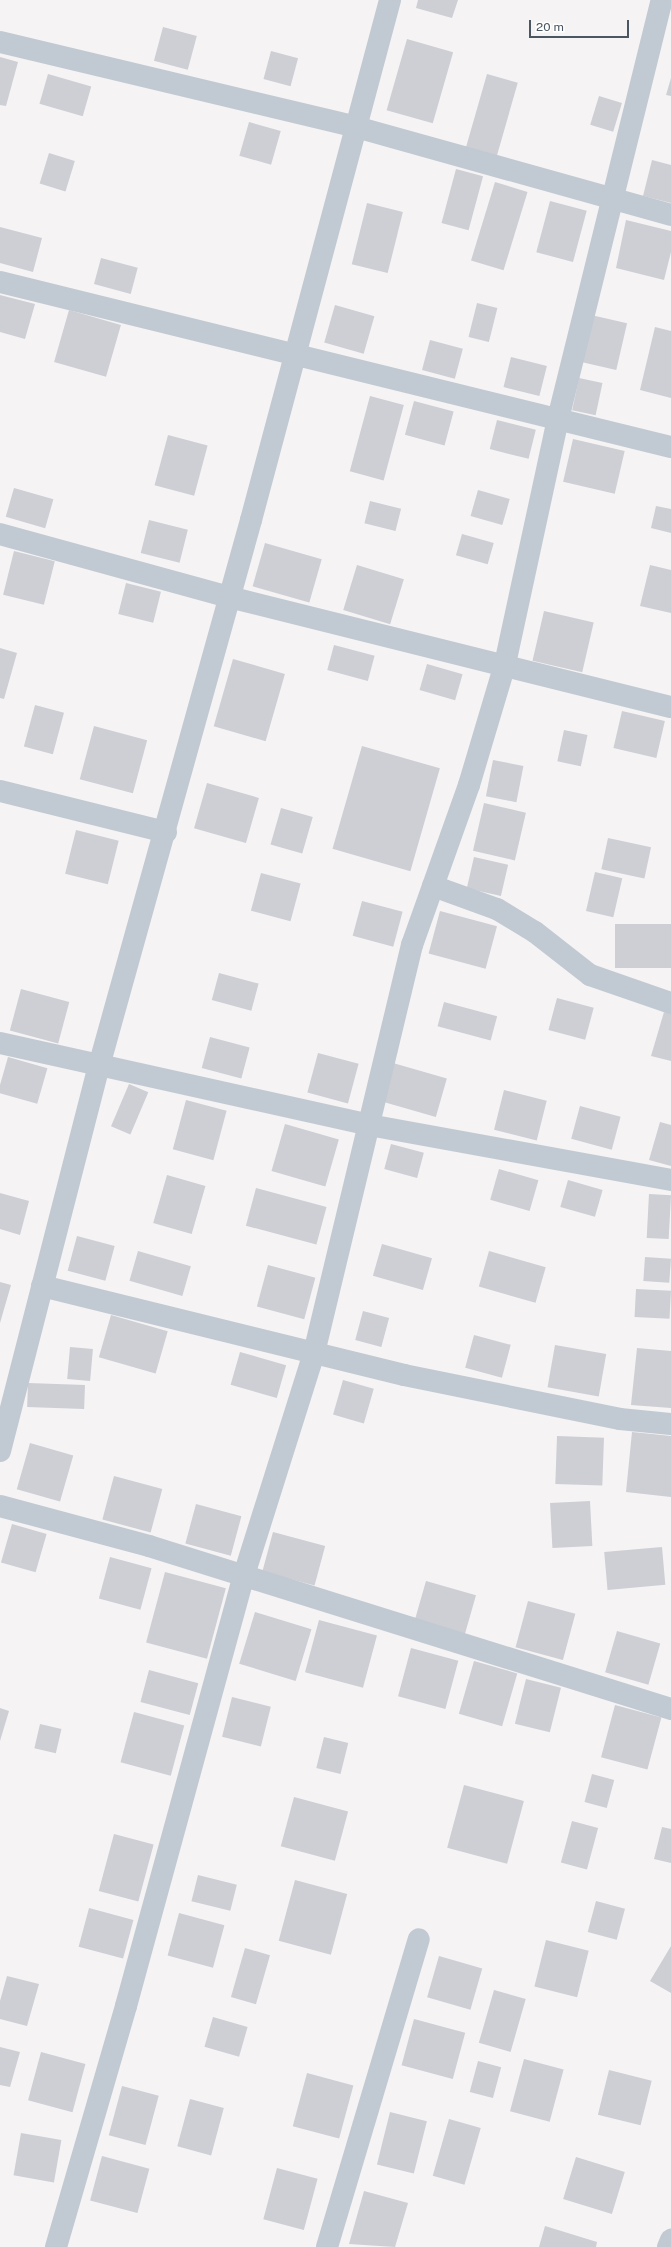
<!DOCTYPE html>
<style>
body{margin:0}
#map{position:relative;width:671px;height:2247px;overflow:hidden;background:#f5f3f3;font-family:"Public Sans",sans-serif}
div>[style]{position:absolute}
.building>*{inset:0;background:#cdcfd5;transform-origin:0 0}
.minor>*{height:22px;margin:-11px;padding:0 11px;transform-origin:11px;border-radius:11px;background:#c1cad2}
span{translate:-50% -50%;white-space:nowrap;text-align:center;line-height:1.15;-webkit-text-stroke:4px #fff;paint-order:stroke}
.scale{position:absolute;left:529px;top:20px;width:100px;height:18px;box-sizing:border-box;border:2px solid #4a5661;border-top:0;padding-left:5px;font-size:12px;line-height:14px;white-space:nowrap;color:#4a5661;-webkit-text-stroke:3px #fff;paint-order:stroke}
</style>
<div id="map">
<div class="building">
<div style="clip-path:polygon(418px 0,458px 0,452px 18px,416px 8px)"></div>
<div style="left:163px;top:27px;width:35px;height:35px;rotate:15deg"></div>
<div style="left:407px;top:39px;width:48px;height:74px;rotate:16deg"></div>
<div style="left:271px;top:51px;width:28px;height:29px;rotate:15deg"></div>
<div style="clip-path:polygon(0 57px,18px 62px,6px 106px,0 105px)"></div>
<div style="left:48px;top:74px;width:45px;height:31px;rotate:16deg"></div>
<div style="left:487px;top:74px;width:32px;height:76px;rotate:16deg"></div>
<div style="clip-path:polygon(671px 78px,671px 96px,666px 95px)"></div>
<div style="left:599px;top:96px;width:24px;height:30px;rotate:17deg"></div>
<div style="left:249px;top:122px;width:33px;height:35px;rotate:16deg"></div>
<div style="left:49px;top:153px;width:27px;height:32px;rotate:17deg"></div>
<div style="clip-path:polygon(652px 160px,671px 165px,671px 203px,643px 196px)"></div>
<div style="left:456px;top:169px;width:28px;height:56px;rotate:15deg"></div>
<div style="left:495px;top:182px;width:34px;height:82px;rotate:17deg"></div>
<div style="left:550px;top:201px;width:38px;height:53px;rotate:15deg"></div>
<div style="left:367px;top:203px;width:37px;height:63px;rotate:14deg"></div>
<div style="clip-path:polygon(626px 220px,671px 231px,671px 252px,664px 280px,616px 268px)"></div>
<div style="clip-path:polygon(0 227px,42px 238px,33px 272px,0 263px)"></div>
<div style="left:101px;top:258px;width:38px;height:27px;rotate:15deg"></div>
<div style="clip-path:polygon(0 295px,35px 304px,25px 339px,0 332px)"></div>
<div style="left:477px;top:303px;width:21px;height:35px;rotate:14deg"></div>
<div style="left:335px;top:305px;width:41px;height:39px;rotate:16deg"></div>
<div style="left:69px;top:310px;width:54px;height:54px;rotate:16deg"></div>
<div style="left:591px;top:315px;width:37px;height:48px;rotate:13deg"></div>
<div style="clip-path:polygon(655px 327px,671px 331px,671px 398px,640px 390px)"></div>
<div style="left:430px;top:340px;width:34px;height:31px;rotate:15deg"></div>
<div style="left:511px;top:357px;width:37px;height:31px;rotate:14deg"></div>
<div style="left:579px;top:378px;width:24px;height:33px;rotate:12deg"></div>
<div style="left:370px;top:396px;width:35px;height:78px;rotate:15deg"></div>
<div style="left:414px;top:401px;width:41px;height:35px;rotate:15deg"></div>
<div style="left:497px;top:420px;width:40px;height:30px;rotate:14deg"></div>
<div style="left:168px;top:435px;width:41px;height:52px;rotate:15deg"></div>
<div style="left:573px;top:439px;width:53px;height:44px;rotate:13deg"></div>
<div style="left:14px;top:488px;width:41px;height:30px;rotate:16deg"></div>
<div style="left:478px;top:490px;width:33px;height:27px;rotate:16deg"></div>
<div style="left:370px;top:501px;width:32px;height:23px;rotate:14deg"></div>
<div style="clip-path:polygon(656px 506px,671px 509px,671px 533px,651px 528px)"></div>
<div style="left:149px;top:520px;width:40px;height:34px;rotate:14deg"></div>
<div style="left:462px;top:534px;width:33px;height:22px;rotate:16deg"></div>
<div style="left:265px;top:543px;width:59px;height:45px;rotate:16deg"></div>
<div style="left:14px;top:551px;width:42px;height:45px;rotate:14deg"></div>
<div style="left:357px;top:565px;width:49px;height:47px;rotate:17deg"></div>
<div style="clip-path:polygon(650px 565px,671px 570px,671px 613px,640px 606px)"></div>
<div style="left:126px;top:583px;width:36px;height:32px;rotate:14deg"></div>
<div style="left:544px;top:611px;width:51px;height:51px;rotate:13deg"></div>
<div style="left:334px;top:645px;width:42px;height:26px;rotate:15deg"></div>
<div style="clip-path:polygon(0 648px,17px 653px,4px 699px,0 698px)"></div>
<div style="left:233px;top:659px;width:54px;height:70px;rotate:16deg"></div>
<div style="left:427px;top:664px;width:37px;height:27px;rotate:16deg"></div>
<div style="left:35px;top:705px;width:30px;height:43px;rotate:15deg"></div>
<div style="left:622px;top:711px;width:44px;height:38px;rotate:13deg"></div>
<div style="left:94px;top:726px;width:55px;height:55px;rotate:15deg"></div>
<div style="left:564px;top:730px;width:24px;height:32px;rotate:12deg"></div>
<div style="left:362px;top:746px;width:81px;height:107px;rotate:16deg"></div>
<div style="left:493px;top:760px;width:31px;height:37px;rotate:11deg"></div>
<div style="left:207px;top:783px;width:54px;height:47px;rotate:16deg"></div>
<div style="left:484px;top:803px;width:43px;height:49px;rotate:13deg"></div>
<div style="left:281px;top:808px;width:33px;height:38px;rotate:16deg"></div>
<div style="left:76px;top:830px;width:44px;height:45px;rotate:14deg"></div>
<div style="left:608px;top:838px;width:44px;height:32px;rotate:12deg"></div>
<div style="left:474px;top:857px;width:35px;height:32px;rotate:13deg"></div>
<div style="left:595px;top:872px;width:28px;height:40px;rotate:13deg"></div>
<div style="left:261px;top:873px;width:41px;height:39px;rotate:15deg"></div>
<div style="left:362px;top:901px;width:42px;height:36px;rotate:15deg"></div>
<div style="left:440px;top:911px;width:59px;height:44px;rotate:15deg"></div>
<div style="left:671px;top:924px;width:44px;height:56px;rotate:90deg"></div>
<div style="left:219px;top:973px;width:41px;height:28px;rotate:15deg"></div>
<div style="left:21px;top:989px;width:50px;height:43px;rotate:15deg"></div>
<div style="left:557px;top:998px;width:38px;height:33px;rotate:15deg"></div>
<div style="left:444px;top:1002px;width:55px;height:25px;rotate:15deg"></div>
<div style="clip-path:polygon(664px 1012px,671px 1014px,671px 1061px,651px 1056px)"></div>
<div style="left:210px;top:1037px;width:41px;height:32px;rotate:15deg"></div>
<div style="left:318px;top:1053px;width:42px;height:41px;rotate:15deg"></div>
<div style="left:8px;top:1057px;width:41px;height:37px;rotate:16deg"></div>
<div style="left:393px;top:1063px;width:56px;height:40px;rotate:16deg"></div>
<div style="left:129px;top:1084px;width:21px;height:46px;rotate:23deg"></div>
<div style="left:504px;top:1090px;width:44px;height:41px;rotate:14deg"></div>
<div style="left:186px;top:1100px;width:42px;height:51px;rotate:15deg"></div>
<div style="left:580px;top:1106px;width:42px;height:34px;rotate:15deg"></div>
<div style="clip-path:polygon(660px 1122px,671px 1125px,671px 1166px,649px 1160px)"></div>
<div style="left:285px;top:1124px;width:56px;height:49px;rotate:16deg"></div>
<div style="left:391px;top:1144px;width:34px;height:26px;rotate:15deg"></div>
<div style="left:499px;top:1169px;width:41px;height:32px;rotate:16deg"></div>
<div style="left:167px;top:1175px;width:40px;height:50px;rotate:16deg"></div>
<div style="left:568px;top:1180px;width:36px;height:28px;rotate:16deg"></div>
<div style="left:256px;top:1188px;width:73px;height:39px;rotate:15deg"></div>
<div style="clip-path:polygon(0 1193px,29px 1201px,20px 1235px,0 1229px)"></div>
<div style="left:649px;top:1194px;width:22px;height:44px;rotate:3deg"></div>
<div style="left:77px;top:1236px;width:39px;height:36px;rotate:15deg"></div>
<div style="left:382px;top:1244px;width:52px;height:33px;rotate:16deg"></div>
<div style="left:138px;top:1251px;width:55px;height:31px;rotate:16deg"></div>
<div style="left:489px;top:1251px;width:59px;height:37px;rotate:16deg"></div>
<div style="left:645px;top:1257px;width:26px;height:24px;rotate:4deg"></div>
<div style="left:268px;top:1265px;width:49px;height:43px;rotate:15deg"></div>
<div style="clip-path:polygon(0 1282px,11px 1285px,0 1323px)"></div>
<div style="left:636px;top:1289px;width:35px;height:28px;rotate:3deg"></div>
<div style="left:363px;top:1311px;width:27px;height:30px;rotate:15deg"></div>
<div style="left:111px;top:1315px;width:59px;height:44px;rotate:16deg"></div>
<div style="left:474px;top:1335px;width:38px;height:34px;rotate:15deg"></div>
<div style="left:555px;top:1345px;width:52px;height:43px;rotate:10deg"></div>
<div style="left:70px;top:1347px;width:23px;height:32px;rotate:5deg"></div>
<div style="clip-path:polygon(637px 1348px,671px 1351px,671px 1408px,631px 1405px)"></div>
<div style="left:240px;top:1352px;width:48px;height:34px;rotate:16deg"></div>
<div style="left:343px;top:1380px;width:32px;height:36px;rotate:16deg"></div>
<div style="left:28px;top:1383px;width:57px;height:24px;rotate:2deg"></div>
<div style="clip-path:polygon(632px 1432px,671px 1436px,671px 1497px,626px 1492px)"></div>
<div style="left:557px;top:1436px;width:47px;height:48px;rotate:2deg"></div>
<div style="left:30px;top:1443px;width:45px;height:48px;rotate:16deg"></div>
<div style="left:114px;top:1476px;width:50px;height:45px;rotate:15deg"></div>
<div style="left:590px;top:1501px;width:45px;height:40px;rotate:87deg"></div>
<div style="left:196px;top:1504px;width:47px;height:41px;rotate:15deg"></div>
<div style="left:12px;top:1524px;width:36px;height:40px;rotate:16deg"></div>
<div style="left:273px;top:1532px;width:54px;height:41px;rotate:15deg"></div>
<div style="left:662px;top:1547px;width:38px;height:58px;rotate:85deg"></div>
<div style="left:110px;top:1557px;width:43px;height:43px;rotate:15deg"></div>
<div style="left:165px;top:1572px;width:63px;height:73px;rotate:15deg"></div>
<div style="left:426px;top:1581px;width:52px;height:40px;rotate:16deg"></div>
<div style="left:528px;top:1601px;width:49px;height:48px;rotate:15deg"></div>
<div style="left:255px;top:1612px;width:59px;height:54px;rotate:17deg"></div>
<div style="left:319px;top:1620px;width:60px;height:54px;rotate:15deg"></div>
<div style="left:617px;top:1631px;width:45px;height:43px;rotate:16deg"></div>
<div style="left:411px;top:1648px;width:49px;height:50px;rotate:15deg"></div>
<div style="left:474px;top:1661px;width:45px;height:55px;rotate:16deg"></div>
<div style="left:149px;top:1670px;width:51px;height:33px;rotate:15deg"></div>
<div style="left:526px;top:1679px;width:36px;height:46px;rotate:14deg"></div>
<div style="left:232px;top:1697px;width:40px;height:41px;rotate:14deg"></div>
<div style="left:615px;top:1705px;width:48px;height:54px;rotate:15deg"></div>
<div style="clip-path:polygon(0 1708px,9px 1711px,0 1741px)"></div>
<div style="left:134px;top:1712px;width:52px;height:52px;rotate:15deg"></div>
<div style="left:40px;top:1724px;width:22px;height:25px;rotate:13deg"></div>
<div style="left:324px;top:1737px;width:25px;height:32px;rotate:14deg"></div>
<div style="left:592px;top:1774px;width:23px;height:29px;rotate:15deg"></div>
<div style="left:464px;top:1785px;width:62px;height:65px;rotate:15deg"></div>
<div style="left:294px;top:1797px;width:56px;height:51px;rotate:15deg"></div>
<div style="left:572px;top:1821px;width:27px;height:43px;rotate:15deg"></div>
<div style="clip-path:polygon(662px 1827px,671px 1829px,671px 1863px,654px 1859px)"></div>
<div style="left:114px;top:1834px;width:41px;height:59px;rotate:15deg"></div>
<div style="left:198px;top:1875px;width:40px;height:27px;rotate:14deg"></div>
<div style="left:295px;top:1880px;width:54px;height:63px;rotate:15deg"></div>
<div style="left:596px;top:1901px;width:30px;height:32px;rotate:15deg"></div>
<div style="left:89px;top:1908px;width:46px;height:40px;rotate:15deg"></div>
<div style="left:179px;top:1913px;width:47px;height:44px;rotate:15deg"></div>
<div style="left:546px;top:1940px;width:44px;height:48px;rotate:14deg"></div>
<div style="clip-path:polygon(671px 1946px,671px 1993px,650px 1981px)"></div>
<div style="left:245px;top:1948px;width:26px;height:51px;rotate:16deg"></div>
<div style="left:439px;top:1956px;width:45px;height:43px;rotate:16deg"></div>
<div style="clip-path:polygon(7px 1976px,39px 1984px,27px 2026px,0 2019px,0 2001px)"></div>
<div style="left:494px;top:1990px;width:33px;height:55px;rotate:16deg"></div>
<div style="left:213px;top:2017px;width:36px;height:31px;rotate:16deg"></div>
<div style="left:414px;top:2019px;width:53px;height:48px;rotate:15deg"></div>
<div style="clip-path:polygon(0 2047px,20px 2052px,10px 2087px,0 2085px)"></div>
<div style="left:41px;top:2052px;width:46px;height:50px;rotate:15deg"></div>
<div style="left:524px;top:2059px;width:41px;height:54px;rotate:15deg"></div>
<div style="left:478px;top:2061px;width:24px;height:32px;rotate:15deg"></div>
<div style="left:609px;top:2070px;width:44px;height:46px;rotate:14deg"></div>
<div style="left:307px;top:2073px;width:48px;height:55px;rotate:15deg"></div>
<div style="left:122px;top:2086px;width:38px;height:51px;rotate:15deg"></div>
<div style="left:190px;top:2099px;width:35px;height:49px;rotate:15deg"></div>
<div style="left:390px;top:2112px;width:38px;height:54px;rotate:14deg"></div>
<div style="left:449px;top:2119px;width:33px;height:59px;rotate:16deg"></div>
<div style="left:21px;top:2133px;width:41px;height:43px;rotate:10deg"></div>
<div style="left:102px;top:2156px;width:49px;height:46px;rotate:15deg"></div>
<div style="left:576px;top:2157px;width:51px;height:44px;rotate:17deg"></div>
<div style="left:277px;top:2168px;width:42px;height:53px;rotate:15deg"></div>
<div style="clip-path:polygon(364px 2191px,408px 2203px,395px 2247px,349px 2244px)"></div>
<div style="clip-path:polygon(545px 2226px,597px 2242px,596px 2247px,539px 2247px)"></div>
</div>
<div class="minor">
<div style="left:0;top:42px;width:366px;rotate:13.4deg"></div>
<div style="left:356px;top:127px;width:327px;rotate:15.6deg"></div>
<div style="left:0;top:282px;width:691px;rotate:13.82deg"></div>
<div style="left:0;top:534px;width:238px;rotate:15.4deg"></div>
<div style="left:229px;top:597px;width:455px;rotate:14deg"></div>
<div style="left:0;top:791px;width:171px;rotate:13.9deg"></div>
<div style="left:433px;top:886px;width:68px;rotate:19.8deg"></div>
<div style="left:497px;top:909px;width:44px;rotate:31.2deg"></div>
<div style="left:535px;top:932px;width:70px;rotate:38deg"></div>
<div style="left:590px;top:975px;width:86px;rotate:19.1deg"></div>
<div style="left:0;top:1043px;width:378px;rotate:12.5deg"></div>
<div style="left:369px;top:1125px;width:307px;rotate:10.3deg"></div>
<div style="left:42px;top:1286px;width:373px;rotate:13.8deg"></div>
<div style="left:404px;top:1375px;width:220px;rotate:11.5deg"></div>
<div style="left:620px;top:1419px;width:51px;rotate:5.6deg"></div>
<div style="left:0;top:1451px;width:398px;rotate:-75.6deg"></div>
<div style="left:99px;top:1066px;width:567px;rotate:-74.44deg"></div>
<div style="left:251px;top:520px;width:538px;rotate:-75.03deg"></div>
<div style="left:0;top:1506px;width:154px;rotate:15deg"></div>
<div style="left:149px;top:1546px;width:547px;rotate:17.34deg"></div>
<div style="left:56px;top:2247px;width:251px;rotate:-73.8deg"></div>
<div style="left:126px;top:2006px;width:447px;rotate:-74.7deg"></div>
<div style="left:244px;top:1575px;width:233px;rotate:-72.5deg"></div>
<div style="left:314px;top:1353px;width:420px;rotate:-76.5deg"></div>
<div style="left:412px;top:945px;width:170px;rotate:-70.4deg"></div>
<div style="left:469px;top:785px;width:126px;rotate:-73.4deg"></div>
<div style="left:505px;top:664px;width:251px;rotate:-77.8deg"></div>
<div style="left:558px;top:419px;width:432px;rotate:-76.1deg"></div>
<div style="left:327px;top:2247px;width:321px;rotate:-73.4deg"></div>
<div style="left:668px;top:2247px;width:8px;rotate:-67deg"></div>
</div>
<div class="scale">20 m</div>
</div>
